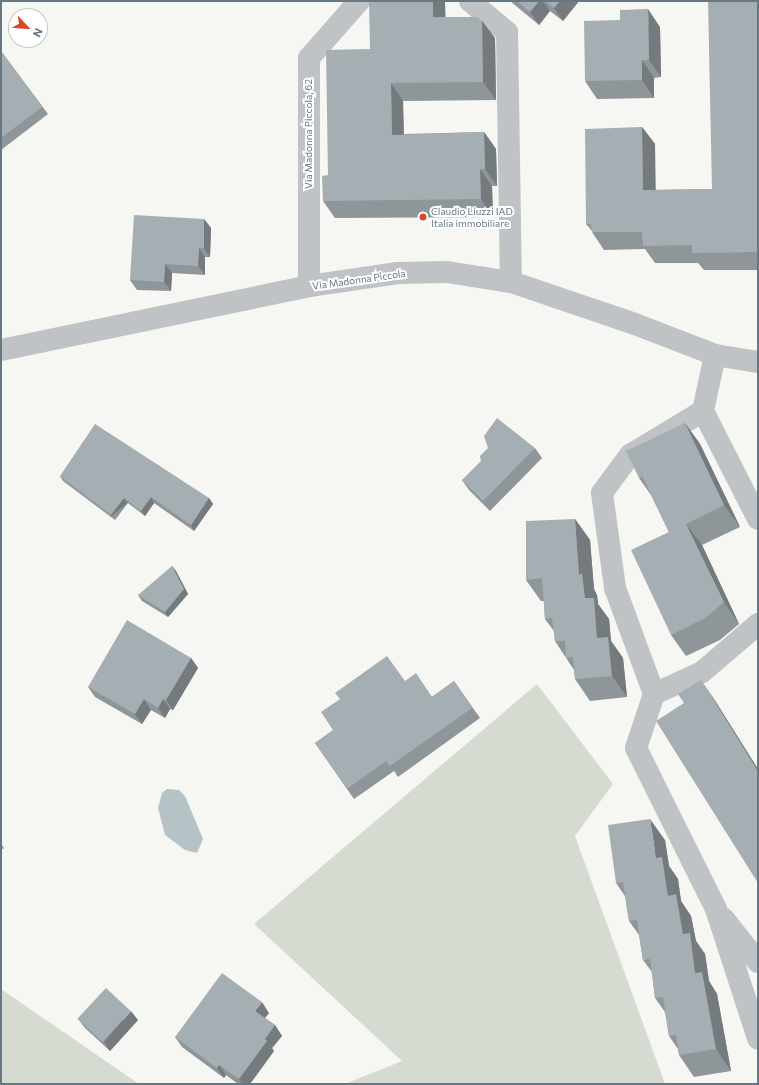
<!DOCTYPE html>
<style>
body{margin:0}
#map{position:relative;width:759px;height:1085px;overflow:hidden;background:#f6f6f2;font-family:Commissioner,sans-serif}
div>[style]{position:absolute}
.green>*{inset:0;background:#d6dbd2}
.water>*{inset:0;background:#b6c3c6}
.minor>*{height:22px;margin:-11px;padding:0 11px;transform-origin:11px;border-radius:11px;background:#bfc3c6}
.wall>*{inset:0;background:#8e969a}
.shaded-wall>*{inset:0;background:#747a7d;transform-origin:0 0}
.building>*{inset:0;background:#a5afb3;transform-origin:0 0}
.dots>*{width:11px;height:11px;translate:-50% -50%;box-sizing:border-box;border:2px solid #fff;border-radius:50%}
span{translate:-50% -50%;white-space:nowrap;text-align:center;line-height:1.15;-webkit-text-stroke:4px #fff;paint-order:stroke}
.street-label{font-size:10px;color:#667883}
.poi-label{font-size:10px;color:#667883}
.left{translate:0 -50%;text-align:left}
.frame{position:absolute;inset:0;border:2px solid #667883;pointer-events:none}
.north{position:absolute;left:8px;top:8px;width:40px;height:40px;box-sizing:border-box;background:#fff;border:1px solid #c2c9cd;border-radius:50%;rotate:116deg;font-size:11px;font-weight:700;line-height:16px;text-align:center;color:#667883}
.north::after{content:'';display:block;margin:auto;width:14px;height:18px;background:#dd482b;clip-path:polygon(50% 0,100% 100%,50% 72%,0 100%)}
</style>
<div id="map">
<div class="green">
<div style="clip-path:polygon(537px 684px,613px 784px,575px 836px,665px 1084px,345px 1084px,402px 1061px,254px 924px)"></div>
<div style="clip-path:polygon(1px 989px,139px 1084px,1px 1084px)"></div>
</div>
<div class="water">
<div style="clip-path:polygon(167px 789px,179px 790px,185px 796px,203px 839px,197px 853px,185px 850px,165px 835px,158px 808px,162px 793px)"></div>
</div>
<div class="minor">
<div style="left:470px;top:1px;width:48px;rotate:40deg"></div>
<div style="left:507px;top:32px;width:250px;rotate:89.1deg"></div>
<div style="left:309px;top:286px;width:228px;rotate:-90deg"></div>
<div style="left:309px;top:58px;width:76px;rotate:-48.7deg"></div>
<div style="left:1px;top:350px;width:315px;rotate:-11.7deg"></div>
<div style="left:309px;top:286px;width:90px;rotate:-8.3deg"></div>
<div style="left:398px;top:273px;width:49px;rotate:-1.2deg"></div>
<div style="left:447px;top:272px;width:65px;rotate:8.9deg"></div>
<div style="left:511px;top:282px;width:131px;rotate:18.7deg"></div>
<div style="left:635px;top:324px;width:86px;rotate:21.2deg"></div>
<div style="left:715px;top:355px;width:44px;rotate:9.2deg"></div>
<div style="left:715px;top:355px;width:57px;rotate:102.1deg"></div>
<div style="left:703px;top:411px;width:121px;rotate:63deg"></div>
<div style="left:703px;top:411px;width:85px;rotate:148.9deg"></div>
<div style="left:630px;top:455px;width:47px;rotate:126.4deg"></div>
<div style="left:602px;top:493px;width:96px;rotate:82.2deg"></div>
<div style="left:615px;top:588px;width:113px;rotate:69.8deg"></div>
<div style="left:654px;top:694px;width:53px;rotate:-24.6deg"></div>
<div style="left:702px;top:672px;width:74px;rotate:-40.6deg"></div>
<div style="left:654px;top:694px;width:57px;rotate:108.4deg"></div>
<div style="left:636px;top:748px;width:180px;rotate:63.6deg"></div>
<div style="left:716px;top:909px;width:136px;rotate:72deg"></div>
<div style="left:724px;top:919px;width:55px;rotate:51.7deg"></div>
</div>
<div class="wall">
<div style="clip-path:polygon(445px 1px,445px 17px,482px 21px,495px 38px,496px 100px,403px 101px,404px 134px,484px 132px,496px 149px,497px 186px,492px 186px,493px 217px,335px 218px,323px 201px,328px 175px,370px 49px)"></div>
<div style="clip-path:polygon(510px 1px,579px 1px,563px 21px,550px 11px,539px 25px)"></div>
<div style="clip-path:polygon(758px 1px,758px 270px,704px 270px,698px 263px,655px 263px,645px 249px,604px 250px,592px 232px,592px 231px,586px 224px,642px 127px,655px 144px,655px 190px,712px 189px)"></div>
<div style="clip-path:polygon(620px 20px,660px 27px,661px 77px,654px 78px,654px 98px,597px 99px,585px 81px)"></div>
<div style="clip-path:polygon(1px 51px,48px 114px,1px 150px)"></div>
<div style="clip-path:polygon(204px 219px,211px 228px,210px 257px,205px 257px,205px 275px,172px 273px,171px 291px,137px 290px,130px 280px)"></div>
<div style="clip-path:polygon(685px 423px,700px 444px,740px 527px,702px 545px,739px 624px,720px 640px,686px 656px,671px 635px,669px 532px,651px 495px,639px 478px)"></div>
<div style="clip-path:polygon(535px 448px,542px 458px,490px 511px,469px 490px,462px 480px)"></div>
<div style="clip-path:polygon(60px 476px,209px 498px,213px 504px,194px 531px,154px 503px,145px 516px,128px 503px,115px 520px,63px 481px)"></div>
<div style="clip-path:polygon(575px 519px,590px 540px,594px 589px,597px 595px,598px 604px,609px 619px,611px 641px,623px 658px,627px 697px,590px 701px,575px 679px,574px 670px,555px 641px,554px 631px,545px 619px,544px 601px,541px 601px,526px 580px)"></div>
<div style="clip-path:polygon(176px 571px,188px 594px,168px 617px,142px 601px,138px 595px)"></div>
<div style="clip-path:polygon(191px 658px,198px 668px,173px 710px,170px 709px,165px 718px,151px 710px,142px 724px,95px 697px,88px 687px)"></div>
<div style="clip-path:polygon(405px 681px,432px 697px,454px 681px,480px 718px,398px 777px,394px 771px,354px 799px,315px 743px)"></div>
<div style="clip-path:polygon(665px 840px,669px 866px,678px 879px,681px 901px,691px 916px,696px 941px,705px 954px,709px 981px,717px 994px,731px 1071px,694px 1077px,679px 1055px,678px 1049px,669px 1036px,665px 1012px,655px 998px,652px 972px,643px 960px,639px 935px,629px 921px,625px 896px,616px 883px)"></div>
<div style="clip-path:polygon(1px 844px,4px 848px,1px 850px)"></div>
<div style="clip-path:polygon(269px 1013px,265px 1018px,275px 1025px,282px 1036px,272px 1048px,274px 1051px,250px 1084px,238px 1084px,226px 1075px,224px 1078px,182px 1047px,175px 1037px)"></div>
<div style="clip-path:polygon(78px 1019px,138px 1020px,110px 1051px,85px 1028px)"></div>
</div>
<div class="shaded-wall">
<div style="clip-path:polygon(433px 1px,445px 1px,446px 35px,433px 17px)"></div>
<div style="clip-path:polygon(539px 1px,543px 1px,550px 11px,539px 25px,530px 12px)"></div>
<div style="clip-path:polygon(560px 1px,579px 1px,563px 21px,554px 8px)"></div>
<div style="clip-path:polygon(648px 9px,660px 27px,661px 77px,649px 60px)"></div>
<div style="clip-path:polygon(482px 21px,495px 38px,496px 100px,483px 82px)"></div>
<div style="clip-path:polygon(642px 60px,654px 78px,654px 98px,642px 80px)"></div>
<div style="clip-path:polygon(391px 83px,403px 101px,404px 152px,392px 135px)"></div>
<div style="clip-path:polygon(642px 127px,655px 144px,656px 207px,643px 190px)"></div>
<div style="clip-path:polygon(484px 132px,496px 149px,497px 186px,485px 169px)"></div>
<div style="clip-path:polygon(480px 169px,492px 186px,493px 217px,481px 199px)"></div>
<div style="clip-path:polygon(204px 219px,211px 228px,210px 257px,204px 248px)"></div>
<div style="clip-path:polygon(199px 248px,205px 257px,205px 275px,198px 266px)"></div>
<div style="clip-path:polygon(165px 264px,172px 273px,171px 291px,164px 282px)"></div>
<div style="clip-path:polygon(685px 423px,700px 444px,740px 527px,724px 505px)"></div>
<div style="clip-path:polygon(151px 497px,154px 503px,145px 516px,141px 511px)"></div>
<div style="left:124px;top:498px;width:6px;height:21px;rotate:51deg"></div>
<div style="clip-path:polygon(209px 498px,213px 504px,194px 531px,191px 525px)"></div>
<div style="clip-path:polygon(575px 519px,590px 540px,594px 589px,597px 595px,598px 604px,609px 619px,611px 641px,623px 658px,627px 697px,612px 676px,597px 638px,585px 598px,579px 575px)"></div>
<div style="clip-path:polygon(686px 524px,702px 545px,739px 624px,724px 602px)"></div>
<div style="clip-path:polygon(172px 566px,176px 571px,188px 594px,168px 617px,165px 612px)"></div>
<div style="clip-path:polygon(191px 658px,198px 668px,173px 710px,166px 700px)"></div>
<div style="clip-path:polygon(701px 680px,716px 702px,758px 769px,758px 772px)"></div>
<div style="clip-path:polygon(144px 699px,151px 710px,142px 724px,135px 714px)"></div>
<div style="clip-path:polygon(163px 699px,170px 709px,165px 718px,158px 708px)"></div>
<div style="clip-path:polygon(650px 819px,665px 840px,669px 866px,678px 879px,681px 901px,691px 916px,696px 941px,705px 954px,709px 981px,717px 994px,731px 1071px,716px 1049px,695px 973px,683px 934px,668px 896px,656px 858px)"></div>
<div style="clip-path:polygon(262px 1002px,269px 1013px,262px 1021px,255px 1011px)"></div>
<div style="clip-path:polygon(131px 1011px,138px 1020px,110px 1051px,104px 1042px)"></div>
<div style="clip-path:polygon(275px 1025px,282px 1036px,272px 1048px,274px 1051px,250px 1084px,242px 1084px,239px 1079px,265px 1039px)"></div>
<div style="clip-path:polygon(219px 1065px,226px 1075px,224px 1078px,217px 1068px)"></div>
</div>
<div class="building">
<div style="clip-path:polygon(369px 1px,433px 1px,433px 17px,478px 17px,482px 21px,483px 82px,391px 83px,392px 135px,484px 132px,485px 169px,480px 169px,481px 199px,323px 201px,322px 176px,328px 175px,326px 50px,370px 49px)"></div>
<div style="clip-path:polygon(517px 1px,539px 1px,530px 12px)"></div>
<div style="clip-path:polygon(545px 1px,560px 1px,554px 8px)"></div>
<div style="clip-path:polygon(708px 1px,758px 1px,758px 252px,692px 253px,692px 245px,643px 246px,642px 232px,592px 232px,591px 224px,586px 224px,585px 129px,642px 127px,643px 190px,712px 189px)"></div>
<div style="clip-path:polygon(648px 9px,649px 60px,642px 60px,642px 80px,585px 81px,584px 21px,620px 20px,620px 10px)"></div>
<div style="clip-path:polygon(1px 51px,42px 107px,1px 138px)"></div>
<div style="clip-path:polygon(134px 215px,204px 219px,204px 248px,199px 248px,198px 266px,165px 264px,164px 282px,130px 280px)"></div>
<div style="clip-path:polygon(497px 418px,535px 448px,483px 501px,462px 480px,481px 461px,480px 456px,488px 448px,484px 436px)"></div>
<div style="clip-path:polygon(685px 423px,724px 505px,686px 524px,724px 602px,705px 618px,671px 635px,631px 550px,669px 532px,642px 476px,639px 478px,626px 451px)"></div>
<div style="clip-path:polygon(95px 424px,209px 498px,191px 525px,151px 497px,141px 511px,124px 498px,111px 515px,60px 476px)"></div>
<div style="clip-path:polygon(575px 519px,579px 575px,582px 573px,585px 598px,594px 598px,597px 638px,608px 637px,612px 676px,575px 679px,573px 657px,566px 658px,565px 641px,555px 641px,552px 618px,545px 619px,542px 578px,526px 580px,526px 521px)"></div>
<div style="clip-path:polygon(172px 566px,184px 589px,165px 612px,138px 595px)"></div>
<div style="clip-path:polygon(127px 620px,191px 658px,166px 700px,163px 699px,158px 708px,144px 699px,135px 714px,88px 687px)"></div>
<div style="clip-path:polygon(387px 656px,405px 681px,416px 673px,432px 697px,454px 681px,472px 708px,390px 766px,386px 761px,347px 789px,315px 743px,333px 730px,321px 712px,340px 699px,335px 693px)"></div>
<div style="clip-path:polygon(701px 680px,758px 772px,758px 883px,656px 721px,684px 703px,678px 694px)"></div>
<div style="clip-path:polygon(650px 819px,656px 858px,662px 857px,668px 896px,676px 894px,683px 934px,690px 933px,695px 973px,702px 972px,716px 1049px,679px 1055px,676px 1035px,669px 1036px,663px 997px,655px 998px,650px 959px,643px 960px,637px 920px,629px 921px,623px 882px,616px 883px,608px 825px)"></div>
<div style="clip-path:polygon(222px 973px,262px 1002px,255px 1011px,275px 1025px,265px 1039px,267px 1041px,239px 1079px,219px 1065px,217px 1068px,175px 1037px)"></div>
<div style="left:106px;top:988px;width:34px;height:42px;rotate:43deg"></div>
</div>
<div class="dots">
<div style="left:423px;top:217px;background:#dd482b"></div>
</div>
<div class="street-label">
<span style="left:309px;top:134px;rotate:-90deg">Via Madonna Piccola, 62</span>
<span style="left:359px;top:280px;rotate:-8deg">Via Madonna Piccola</span>
</div>
<div class="poi-label">
<span class="left" style="left:431px;top:217px">Claudio Liuzzi IAD<br>Italia immobiliare</span>
</div>
<div class="frame"></div>
<div class="north">N</div>
</div>
